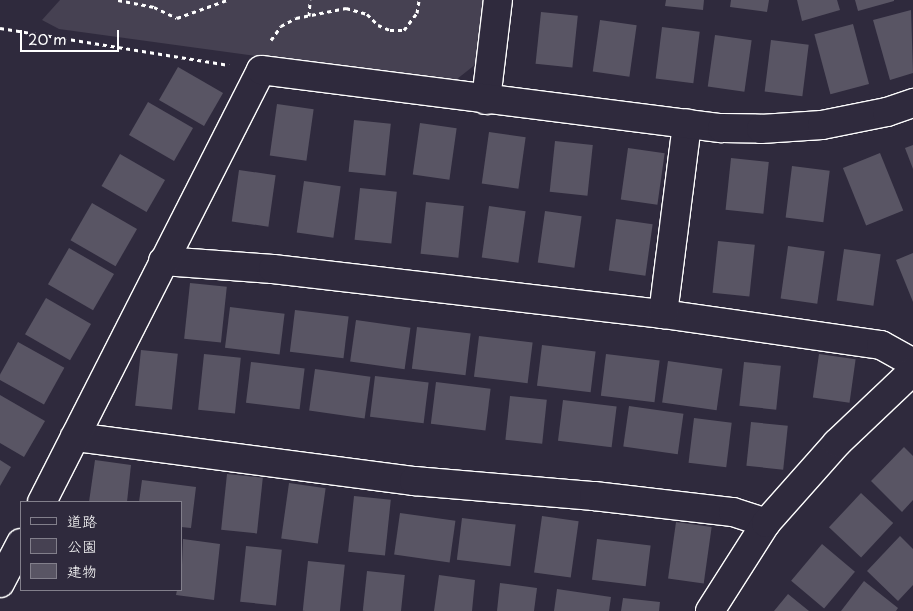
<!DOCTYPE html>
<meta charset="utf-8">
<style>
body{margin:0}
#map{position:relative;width:913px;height:611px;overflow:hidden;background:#2f2a3d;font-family:"Playpen Sans","Klee One",sans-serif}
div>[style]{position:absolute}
.green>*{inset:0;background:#464152}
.building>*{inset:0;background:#595564;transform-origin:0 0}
.path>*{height:3px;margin-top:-1.5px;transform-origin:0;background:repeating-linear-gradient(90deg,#fff 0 4px,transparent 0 8px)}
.roads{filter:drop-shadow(1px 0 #fff) drop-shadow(-1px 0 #fff) drop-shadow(0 1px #fff) drop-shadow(0 -1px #fff)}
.street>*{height:28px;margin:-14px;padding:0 14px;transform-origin:14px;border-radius:14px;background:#2f2a3d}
span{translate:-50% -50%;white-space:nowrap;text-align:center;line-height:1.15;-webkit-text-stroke:5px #2f2a3d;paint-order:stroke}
.legend{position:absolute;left:20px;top:501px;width:162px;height:90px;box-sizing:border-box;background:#2f2a3d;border:1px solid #827f8b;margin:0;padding:6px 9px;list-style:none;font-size:15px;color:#fff}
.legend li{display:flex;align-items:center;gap:10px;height:25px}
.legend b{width:25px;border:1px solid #827f8b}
.scale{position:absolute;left:20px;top:30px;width:99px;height:22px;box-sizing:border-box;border:2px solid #fff;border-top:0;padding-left:6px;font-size:15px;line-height:18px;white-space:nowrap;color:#fff;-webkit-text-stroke:4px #2f2a3d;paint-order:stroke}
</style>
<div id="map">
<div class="green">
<div style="clip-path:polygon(60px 0,485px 0,476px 64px,452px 83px,59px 29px,42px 20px)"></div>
</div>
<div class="building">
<div style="clip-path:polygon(666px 0,704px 0,703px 10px,665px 6px)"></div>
<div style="clip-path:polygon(731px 0,769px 0,767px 12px,730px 7px)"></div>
<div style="clip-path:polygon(797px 0,837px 0,840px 10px,802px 21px)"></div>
<div style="clip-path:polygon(855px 0,894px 0,894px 1px,858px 11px)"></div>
<div style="clip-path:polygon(911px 10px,913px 73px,890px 80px,873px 20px)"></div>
<div style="left:541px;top:12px;width:37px;height:52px;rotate:6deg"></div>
<div style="left:600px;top:20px;width:37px;height:52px;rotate:8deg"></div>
<div style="left:853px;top:24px;width:62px;height:40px;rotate:75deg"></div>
<div style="left:662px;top:27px;width:38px;height:52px;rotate:7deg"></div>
<div style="left:715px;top:35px;width:37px;height:52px;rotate:8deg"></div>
<div style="left:771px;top:40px;width:38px;height:52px;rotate:7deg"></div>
<div style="left:178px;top:67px;width:52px;height:38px;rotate:30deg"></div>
<div style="left:148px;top:102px;width:52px;height:38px;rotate:30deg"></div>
<div style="left:277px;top:104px;width:37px;height:52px;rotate:8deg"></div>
<div style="left:354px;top:120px;width:37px;height:52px;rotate:6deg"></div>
<div style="left:420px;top:123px;width:37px;height:52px;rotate:8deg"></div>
<div style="left:489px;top:132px;width:37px;height:52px;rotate:8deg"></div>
<div style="left:555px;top:141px;width:38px;height:51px;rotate:6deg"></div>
<div style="clip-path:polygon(913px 145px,913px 169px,905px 148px)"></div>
<div style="left:628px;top:148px;width:37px;height:52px;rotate:8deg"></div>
<div style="left:880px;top:153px;width:62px;height:40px;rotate:68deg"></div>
<div style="left:120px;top:154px;width:52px;height:37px;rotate:30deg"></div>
<div style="left:731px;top:158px;width:38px;height:52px;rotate:6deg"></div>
<div style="left:792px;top:166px;width:38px;height:52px;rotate:7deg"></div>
<div style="left:239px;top:170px;width:37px;height:52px;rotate:8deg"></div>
<div style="left:304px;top:181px;width:37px;height:52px;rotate:8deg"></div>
<div style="left:360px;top:188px;width:37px;height:52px;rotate:6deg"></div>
<div style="left:426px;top:202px;width:38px;height:52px;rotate:6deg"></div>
<div style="left:92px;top:203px;width:52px;height:43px;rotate:30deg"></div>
<div style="left:489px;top:206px;width:37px;height:52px;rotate:8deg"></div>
<div style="left:545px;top:211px;width:37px;height:52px;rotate:8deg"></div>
<div style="left:616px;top:219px;width:37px;height:52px;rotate:8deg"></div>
<div style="left:718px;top:241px;width:37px;height:52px;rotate:6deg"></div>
<div style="left:788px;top:246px;width:37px;height:53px;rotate:8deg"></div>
<div style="left:69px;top:248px;width:52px;height:42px;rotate:30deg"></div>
<div style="left:844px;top:249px;width:37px;height:52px;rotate:8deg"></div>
<div style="clip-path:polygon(913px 253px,913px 302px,896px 260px)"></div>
<div style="left:190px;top:283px;width:37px;height:56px;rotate:6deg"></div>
<div style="left:46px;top:298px;width:52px;height:42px;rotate:30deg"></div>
<div style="left:230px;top:307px;width:55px;height:41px;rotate:7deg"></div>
<div style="left:295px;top:310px;width:54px;height:42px;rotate:7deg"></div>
<div style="left:356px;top:320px;width:55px;height:42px;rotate:8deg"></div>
<div style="left:417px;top:327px;width:54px;height:42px;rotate:7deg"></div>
<div style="left:479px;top:336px;width:54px;height:41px;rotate:7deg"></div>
<div style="left:18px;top:342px;width:53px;height:42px;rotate:29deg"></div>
<div style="left:542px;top:345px;width:54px;height:41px;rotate:7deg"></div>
<div style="left:141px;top:350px;width:37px;height:56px;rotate:6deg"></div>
<div style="left:204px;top:354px;width:37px;height:56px;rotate:6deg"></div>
<div style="left:606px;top:354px;width:54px;height:42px;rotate:7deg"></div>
<div style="left:819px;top:354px;width:37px;height:44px;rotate:8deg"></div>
<div style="left:668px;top:361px;width:55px;height:42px;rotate:8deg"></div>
<div style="left:251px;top:362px;width:54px;height:41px;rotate:7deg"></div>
<div style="left:744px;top:362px;width:37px;height:44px;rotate:6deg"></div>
<div style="left:315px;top:369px;width:56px;height:42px;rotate:8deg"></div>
<div style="left:375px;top:376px;width:54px;height:41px;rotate:7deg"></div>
<div style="left:436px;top:382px;width:55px;height:42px;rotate:7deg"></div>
<div style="clip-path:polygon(0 395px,45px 421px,24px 457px,0 443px)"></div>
<div style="left:510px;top:396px;width:37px;height:44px;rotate:6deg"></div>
<div style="left:563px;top:400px;width:54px;height:41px;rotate:7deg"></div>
<div style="left:629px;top:406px;width:55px;height:41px;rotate:8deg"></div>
<div style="left:694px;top:418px;width:38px;height:45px;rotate:7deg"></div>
<div style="left:751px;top:422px;width:37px;height:44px;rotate:6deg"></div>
<div style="clip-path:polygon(904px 447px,913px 456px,913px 500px,902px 512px,871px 481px)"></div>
<div style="clip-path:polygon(0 460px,11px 467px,0 486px)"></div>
<div style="clip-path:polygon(95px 460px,131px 465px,127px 502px,89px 502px)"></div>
<div style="left:227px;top:474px;width:36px;height:56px;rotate:6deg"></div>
<div style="clip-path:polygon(142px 480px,196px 487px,191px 528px,181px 527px,181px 502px,139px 502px)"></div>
<div style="left:289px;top:483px;width:37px;height:56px;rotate:8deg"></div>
<div style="left:861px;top:493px;width:44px;height:47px;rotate:43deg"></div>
<div style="left:354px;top:496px;width:37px;height:56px;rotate:6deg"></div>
<div style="left:400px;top:513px;width:56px;height:42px;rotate:8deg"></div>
<div style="left:542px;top:516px;width:37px;height:57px;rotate:8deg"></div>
<div style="left:462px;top:518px;width:54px;height:42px;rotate:7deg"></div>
<div style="left:676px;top:522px;width:36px;height:57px;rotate:8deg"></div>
<div style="clip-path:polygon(900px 536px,913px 549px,913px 585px,898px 601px,867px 571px)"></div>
<div style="clip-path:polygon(183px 539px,220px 544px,214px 600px,176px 595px,177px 590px,181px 590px)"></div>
<div style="left:597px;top:539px;width:54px;height:41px;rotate:7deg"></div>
<div style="left:822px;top:544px;width:43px;height:48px;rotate:40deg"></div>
<div style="left:246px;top:546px;width:36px;height:56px;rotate:6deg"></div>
<div style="left:308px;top:561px;width:37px;height:50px;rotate:6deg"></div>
<div style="left:367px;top:571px;width:38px;height:40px;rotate:6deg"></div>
<div style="clip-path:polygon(439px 575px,475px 580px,472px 611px,434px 611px)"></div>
<div style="clip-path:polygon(864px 581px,898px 608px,896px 611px,841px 611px)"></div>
<div style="clip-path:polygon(500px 583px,537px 588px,534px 611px,497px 611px)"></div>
<div style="clip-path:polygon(557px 589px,611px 597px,609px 611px,554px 611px)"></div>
<div style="clip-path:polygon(788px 594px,809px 611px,774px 611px)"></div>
<div style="clip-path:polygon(623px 598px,660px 602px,659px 611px,621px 611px)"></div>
</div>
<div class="path">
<div style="left:118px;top:0;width:37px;rotate:11deg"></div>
<div style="left:154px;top:7px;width:25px;rotate:26deg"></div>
<div style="left:177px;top:18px;width:53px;rotate:-19.8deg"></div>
<div style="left:309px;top:16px;width:16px;rotate:-86deg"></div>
<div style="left:0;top:28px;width:232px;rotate:9.2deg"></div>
<div style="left:271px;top:40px;width:17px;rotate:-54deg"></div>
<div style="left:281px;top:26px;width:17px;rotate:-28deg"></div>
<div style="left:296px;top:18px;width:51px;rotate:-11.3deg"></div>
<div style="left:346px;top:8px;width:22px;rotate:16deg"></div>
<div style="left:367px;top:14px;width:16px;rotate:45deg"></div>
<div style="left:378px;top:25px;width:13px;rotate:23deg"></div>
<div style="left:390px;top:30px;width:14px"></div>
<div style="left:404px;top:30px;width:21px;rotate:-53deg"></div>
<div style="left:417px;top:13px;width:13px;rotate:-81deg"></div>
</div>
<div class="roads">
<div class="street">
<div style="left:486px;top:100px;width:101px;rotate:-83.2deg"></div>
<div style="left:163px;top:261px;width:110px;rotate:4.2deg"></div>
<div style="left:273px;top:269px;width:393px;rotate:6.6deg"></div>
<div style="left:663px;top:314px;width:220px;rotate:8.1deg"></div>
<div style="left:881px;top:345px;width:37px;rotate:29deg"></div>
<div style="left:663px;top:314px;width:192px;rotate:-82.8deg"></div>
<div style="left:75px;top:437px;width:342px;rotate:7.4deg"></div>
<div style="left:414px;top:481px;width:181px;rotate:4.8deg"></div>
<div style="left:594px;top:496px;width:140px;rotate:6.6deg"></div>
<div style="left:733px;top:512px;width:35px;rotate:18deg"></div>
<div style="left:42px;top:502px;width:484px;rotate:-63.1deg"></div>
<div style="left:261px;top:70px;width:465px;rotate:7.2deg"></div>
<div style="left:722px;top:128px;width:39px;rotate:1deg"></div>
<div style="left:761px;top:129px;width:61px;rotate:-3.8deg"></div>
<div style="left:822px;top:125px;width:66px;rotate:-11.3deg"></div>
<div style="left:887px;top:112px;width:28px;rotate:-19deg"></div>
<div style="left:0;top:583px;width:45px;rotate:-62.3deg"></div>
<div style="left:710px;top:611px;width:104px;rotate:-57.5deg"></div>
<div style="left:766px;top:523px;width:107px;rotate:-48.4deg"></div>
<div style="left:837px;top:443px;width:105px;rotate:-43.5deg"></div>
</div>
</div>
<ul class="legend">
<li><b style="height:6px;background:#2f2a3d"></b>道路</li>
<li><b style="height:14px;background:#464152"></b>公園</li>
<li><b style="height:14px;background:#595564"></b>建物</li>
</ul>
<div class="scale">20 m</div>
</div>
